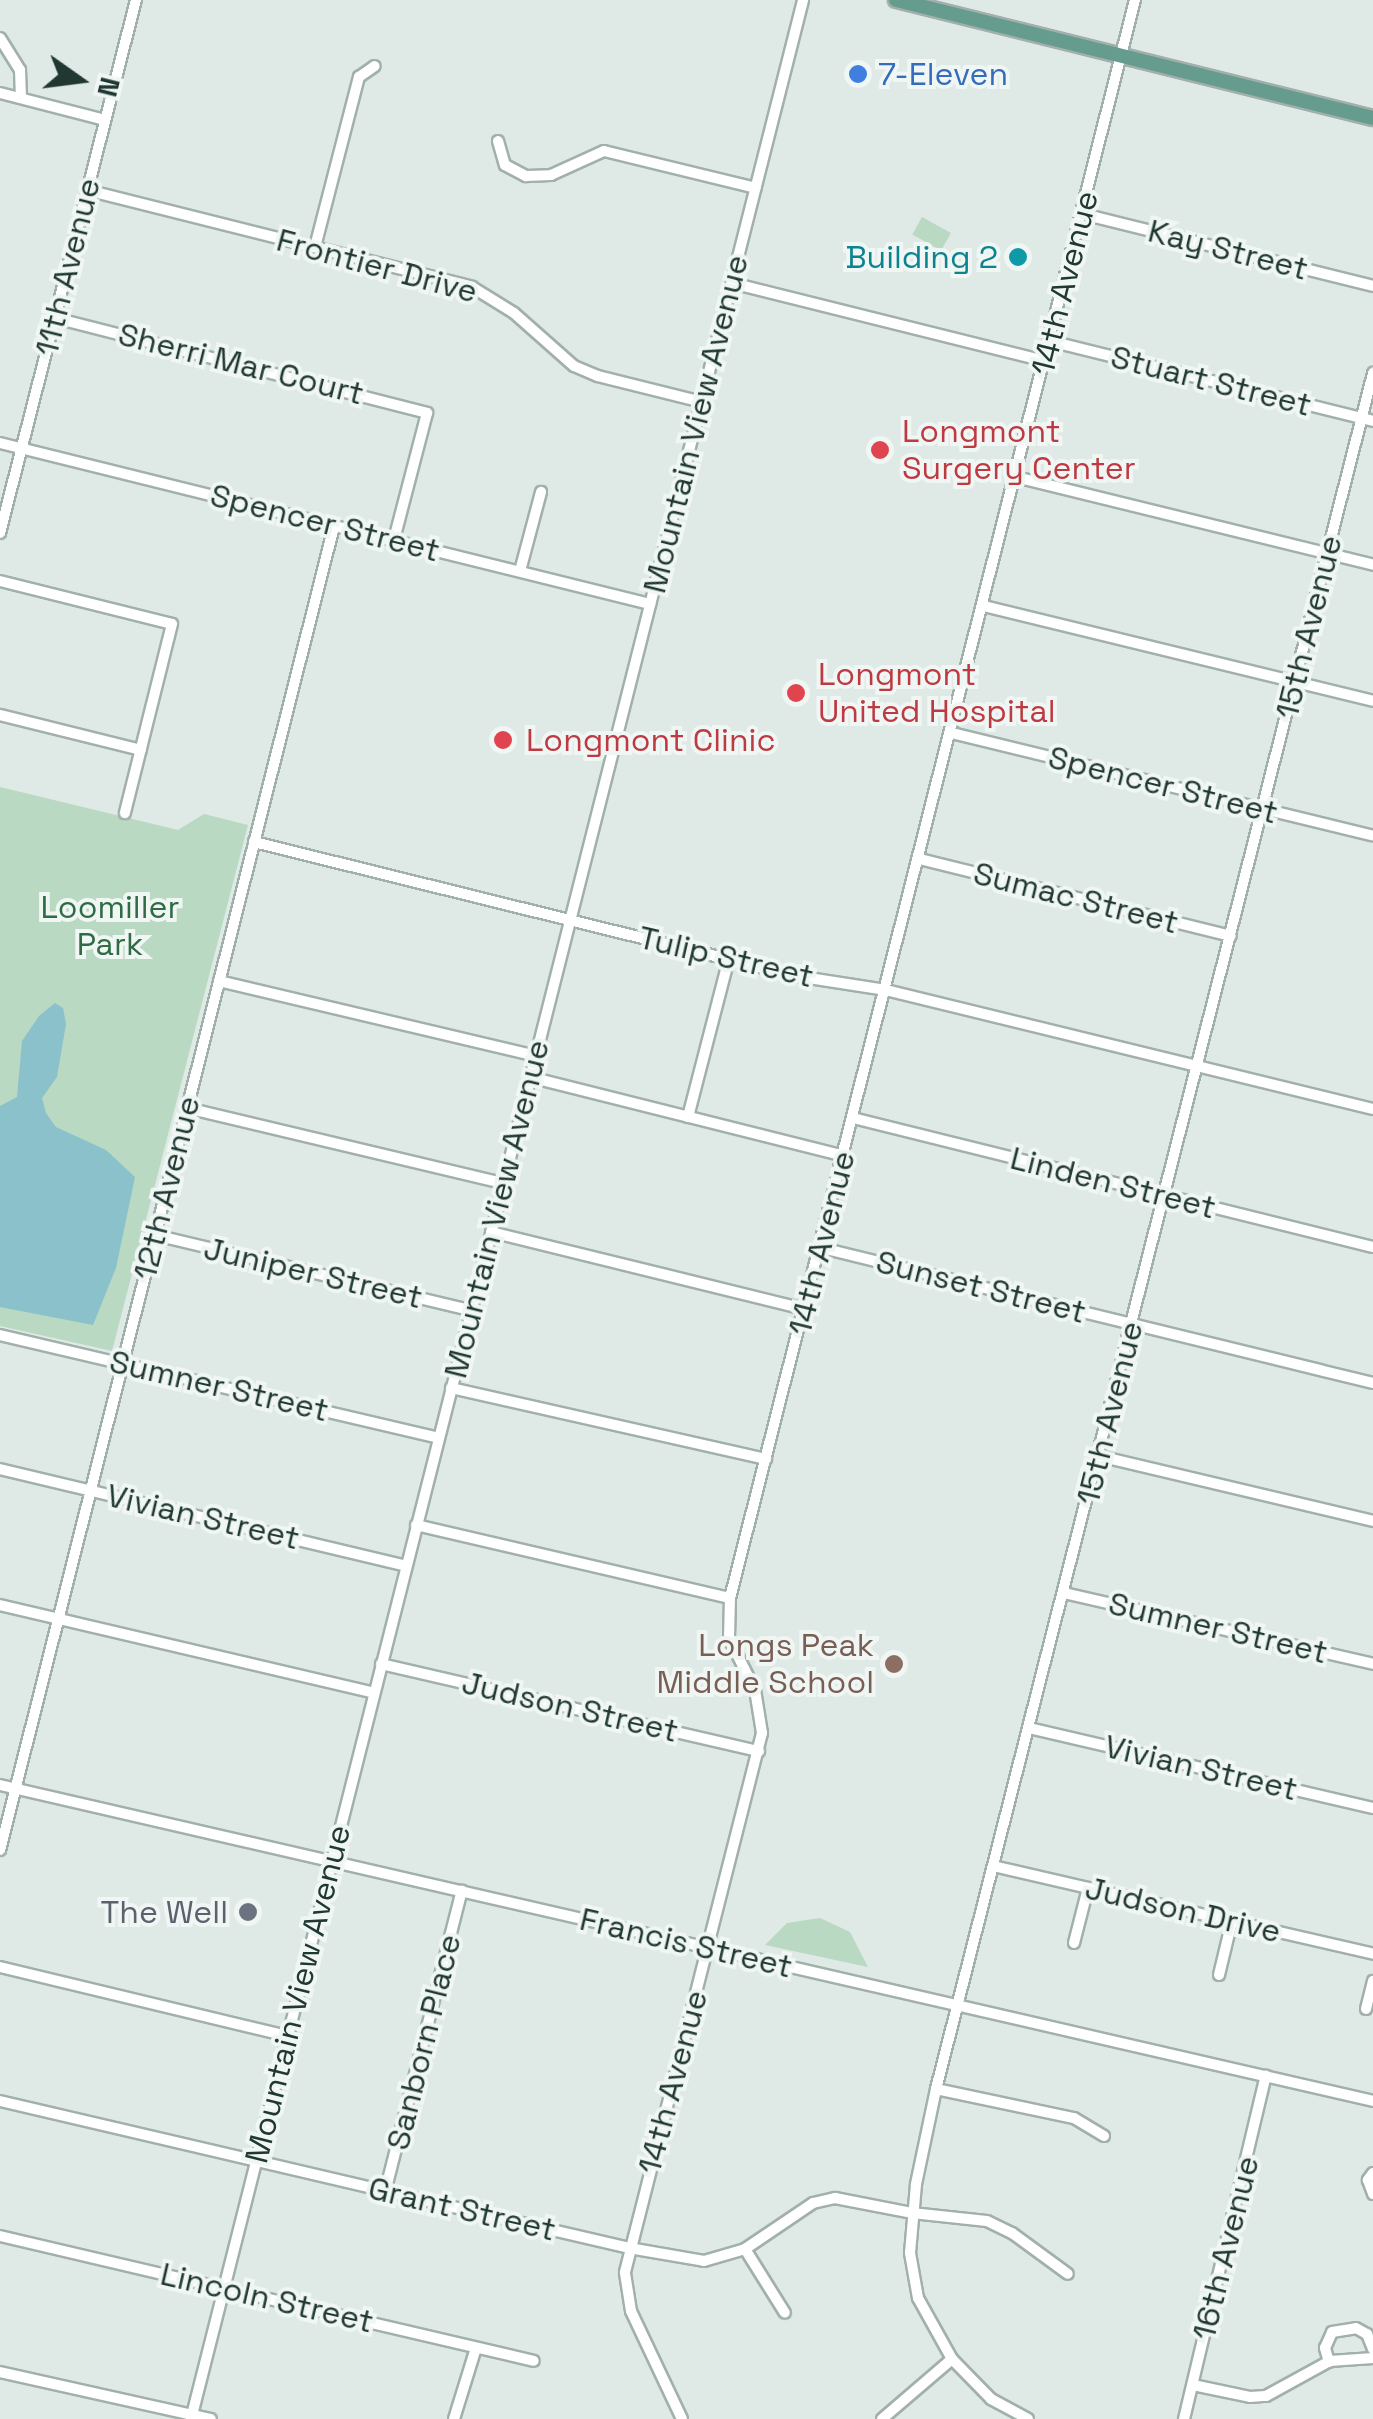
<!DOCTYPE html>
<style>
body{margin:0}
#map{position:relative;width:1373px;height:2419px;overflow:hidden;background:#dfe9e5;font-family:"Space Grotesk",sans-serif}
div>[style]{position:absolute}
.green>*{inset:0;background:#b9d9c2;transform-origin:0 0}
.water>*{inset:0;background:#8ac1cb}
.roads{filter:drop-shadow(2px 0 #a2b0ac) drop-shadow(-2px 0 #a2b0ac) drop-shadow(0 2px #a2b0ac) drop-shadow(0 -2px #a2b0ac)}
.minor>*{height:10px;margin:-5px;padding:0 5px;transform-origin:5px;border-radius:5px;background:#fff}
.major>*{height:14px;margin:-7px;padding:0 7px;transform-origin:7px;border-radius:7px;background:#669c8e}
.dots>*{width:28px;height:28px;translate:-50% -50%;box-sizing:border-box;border:5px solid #eff6f3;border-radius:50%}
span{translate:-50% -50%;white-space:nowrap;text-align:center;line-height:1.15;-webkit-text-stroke:8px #eff6f3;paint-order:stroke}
.shop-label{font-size:32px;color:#366cbe}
.left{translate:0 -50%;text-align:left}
.street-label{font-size:32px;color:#213832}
.culture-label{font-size:32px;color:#0d838f}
.right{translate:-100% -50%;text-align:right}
.health-label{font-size:32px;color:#be3a42}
.park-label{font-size:32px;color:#2f6c46}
.education-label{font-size:32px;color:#785e54}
.worship-label{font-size:32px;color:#5b616d}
.north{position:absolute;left:30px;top:30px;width:100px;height:100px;-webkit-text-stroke:8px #eff6f3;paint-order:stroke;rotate:104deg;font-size:28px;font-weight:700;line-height:40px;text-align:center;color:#213832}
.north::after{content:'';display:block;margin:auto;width:35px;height:45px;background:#213832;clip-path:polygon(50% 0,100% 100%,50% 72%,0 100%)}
</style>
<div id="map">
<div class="green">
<div style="left:922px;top:217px;width:33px;height:20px;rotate:29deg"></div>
<div style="clip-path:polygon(0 787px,178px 830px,204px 814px,248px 825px,112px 1351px,0 1326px)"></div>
<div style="clip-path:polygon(820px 1918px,850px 1932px,868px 1967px,765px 1945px,787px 1923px)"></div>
</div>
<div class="water">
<div style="clip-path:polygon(55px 1003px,63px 1008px,66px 1024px,57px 1077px,42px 1098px,46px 1113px,56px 1127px,106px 1150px,135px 1177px,116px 1268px,93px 1325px,0 1307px,0 1106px,17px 1097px,22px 1041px,39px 1016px)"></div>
</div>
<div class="roads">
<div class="minor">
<div style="left:0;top:38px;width:38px;rotate:58deg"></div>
<div style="left:20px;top:70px;width:28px;rotate:88deg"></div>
<div style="left:0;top:93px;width:108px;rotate:14.4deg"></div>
<div style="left:498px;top:141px;width:25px;rotate:74deg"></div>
<div style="left:505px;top:165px;width:24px;rotate:28deg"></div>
<div style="left:526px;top:176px;width:25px;rotate:-2deg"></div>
<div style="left:551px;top:175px;width:58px;rotate:-24.4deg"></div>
<div style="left:604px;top:151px;width:156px;rotate:13.7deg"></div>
<div style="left:87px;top:190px;width:397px;rotate:14.1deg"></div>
<div style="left:472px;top:287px;width:49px;rotate:31.8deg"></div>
<div style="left:514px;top:313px;width:80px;rotate:41.5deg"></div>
<div style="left:574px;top:366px;width:26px;rotate:23deg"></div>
<div style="left:598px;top:376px;width:107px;rotate:14deg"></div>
<div style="left:1083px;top:214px;width:299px;rotate:13.9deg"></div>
<div style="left:315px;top:247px;width:176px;rotate:-75.5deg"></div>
<div style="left:359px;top:77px;width:19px;rotate:-35deg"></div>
<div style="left:732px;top:283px;width:323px;rotate:14deg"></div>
<div style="left:55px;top:318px;width:384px;rotate:14.3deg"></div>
<div style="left:427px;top:413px;width:131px;rotate:104.6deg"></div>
<div style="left:1050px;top:341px;width:333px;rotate:13.9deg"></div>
<div style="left:0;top:443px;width:670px;rotate:13.91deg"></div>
<div style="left:1016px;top:477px;width:368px;rotate:13.8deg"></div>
<div style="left:0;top:533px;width:550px;rotate:-75.69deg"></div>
<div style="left:520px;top:571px;width:82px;rotate:-75.1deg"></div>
<div style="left:0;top:581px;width:177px;rotate:14deg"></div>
<div style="left:172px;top:624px;width:195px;rotate:104deg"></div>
<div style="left:984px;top:606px;width:400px;rotate:13.7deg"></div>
<div style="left:0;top:715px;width:145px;rotate:13.9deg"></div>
<div style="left:952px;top:733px;width:433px;rotate:13.7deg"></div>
<div style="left:254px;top:842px;width:558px;rotate:13.89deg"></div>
<div style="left:796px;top:976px;width:91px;rotate:8.8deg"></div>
<div style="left:886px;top:990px;width:501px;rotate:13.73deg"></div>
<div style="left:920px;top:859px;width:320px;rotate:13.9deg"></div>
<div style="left:219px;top:981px;width:326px;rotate:13.3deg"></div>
<div style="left:530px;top:1077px;width:324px;rotate:14.1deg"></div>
<div style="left:187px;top:1108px;width:325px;rotate:13.4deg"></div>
<div style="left:688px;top:1117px;width:163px;rotate:-75.5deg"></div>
<div style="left:853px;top:1118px;width:536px;rotate:13.93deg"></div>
<div style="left:491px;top:1232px;width:323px;rotate:13.8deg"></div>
<div style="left:155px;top:1235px;width:325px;rotate:13.4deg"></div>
<div style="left:822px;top:1248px;width:567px;rotate:13.77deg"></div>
<div style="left:0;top:1335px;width:450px;rotate:13.2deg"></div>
<div style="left:451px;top:1388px;width:323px;rotate:12.7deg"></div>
<div style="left:1099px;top:1456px;width:282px;rotate:13.3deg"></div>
<div style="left:0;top:1469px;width:417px;rotate:13.4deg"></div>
<div style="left:416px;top:1525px;width:322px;rotate:13.1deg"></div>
<div style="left:1064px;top:1593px;width:317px;rotate:12.9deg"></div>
<div style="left:0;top:1605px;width:384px;rotate:13.2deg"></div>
<div style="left:381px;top:1664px;width:388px;rotate:13deg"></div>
<div style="left:1029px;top:1728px;width:353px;rotate:13.1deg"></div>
<div style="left:0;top:1785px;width:1409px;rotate:12.96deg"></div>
<div style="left:0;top:1850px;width:1365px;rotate:-75.84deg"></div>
<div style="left:993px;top:1866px;width:390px;rotate:13deg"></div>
<div style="left:1074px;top:1943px;width:57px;rotate:-75.7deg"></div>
<div style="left:0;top:1967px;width:295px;rotate:13.5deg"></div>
<div style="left:1219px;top:1975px;width:56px;rotate:-76.5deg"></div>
<div style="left:1366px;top:2009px;width:29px;rotate:-76deg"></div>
<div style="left:936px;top:2089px;width:141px;rotate:11.9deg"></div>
<div style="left:1074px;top:2118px;width:35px;rotate:31deg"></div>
<div style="left:0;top:2101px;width:646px;rotate:13.15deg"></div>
<div style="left:629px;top:2248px;width:76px;rotate:9.8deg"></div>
<div style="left:704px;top:2261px;width:43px;rotate:-16.3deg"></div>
<div style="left:745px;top:2249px;width:82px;rotate:-34.1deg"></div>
<div style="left:813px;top:2203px;width:23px;rotate:-13deg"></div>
<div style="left:835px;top:2198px;width:78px;rotate:11deg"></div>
<div style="left:912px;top:2213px;width:75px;rotate:6.1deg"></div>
<div style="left:987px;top:2221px;width:28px;rotate:26deg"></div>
<div style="left:1012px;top:2233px;width:69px;rotate:36.2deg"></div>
<div style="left:1373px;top:2173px;width:9px;rotate:126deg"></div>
<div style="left:1368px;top:2180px;width:15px;rotate:70deg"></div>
<div style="left:385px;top:2192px;width:311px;rotate:-75.7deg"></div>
<div style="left:0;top:2236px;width:548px;rotate:13.17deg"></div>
<div style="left:745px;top:2249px;width:75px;rotate:58deg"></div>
<div style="left:952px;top:2359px;width:56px;rotate:45.7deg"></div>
<div style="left:991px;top:2399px;width:42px;rotate:28.4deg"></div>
<div style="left:1329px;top:2362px;width:15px;rotate:-106deg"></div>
<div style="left:1325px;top:2348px;width:17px;rotate:-66deg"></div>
<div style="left:1332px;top:2332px;width:24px;rotate:-9deg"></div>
<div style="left:1356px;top:2328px;width:13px;rotate:29deg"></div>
<div style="left:1367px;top:2334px;width:16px;rotate:68deg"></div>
<div style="left:0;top:2372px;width:216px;rotate:12.6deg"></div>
<div style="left:1193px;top:2385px;width:58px;rotate:11.9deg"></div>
<div style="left:1250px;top:2397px;width:16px;rotate:-4deg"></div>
<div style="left:1266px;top:2396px;width:73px;rotate:-28.7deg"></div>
<div style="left:1330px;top:2361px;width:43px;rotate:-4deg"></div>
<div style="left:191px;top:2419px;width:2495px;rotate:-75.8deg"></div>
<div style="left:454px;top:2419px;width:74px;rotate:-72.8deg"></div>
<div style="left:682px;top:2419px;width:119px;rotate:-115.3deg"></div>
<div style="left:631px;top:2311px;width:39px;rotate:-99deg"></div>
<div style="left:625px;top:2272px;width:556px;rotate:-75.74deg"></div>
<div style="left:762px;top:1733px;width:44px;rotate:-99.2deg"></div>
<div style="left:755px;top:1690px;width:58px;rotate:-116.6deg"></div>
<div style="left:729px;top:1638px;width:40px;rotate:-88.6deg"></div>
<div style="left:730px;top:1598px;width:1649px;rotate:-75.78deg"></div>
<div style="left:882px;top:2419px;width:92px;rotate:-40.6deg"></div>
<div style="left:952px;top:2359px;width:70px;rotate:-119.1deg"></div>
<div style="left:918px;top:2298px;width:46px;rotate:-100.1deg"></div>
<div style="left:910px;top:2253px;width:69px;rotate:-85deg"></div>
<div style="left:916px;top:2184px;width:97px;rotate:-78.1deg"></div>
<div style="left:936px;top:2089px;width:1771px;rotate:-75.71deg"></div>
<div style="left:1184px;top:2419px;width:353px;rotate:-76.6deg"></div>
</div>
<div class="major">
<div style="left:896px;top:0;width:491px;rotate:13.9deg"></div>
</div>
</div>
<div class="dots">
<div style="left:858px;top:74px;background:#3f7fe0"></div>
<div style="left:1018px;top:257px;background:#0f9aa8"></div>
<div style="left:880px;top:450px;background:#e0444e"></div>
<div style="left:796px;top:693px;background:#e0444e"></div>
<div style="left:503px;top:740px;background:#e0444e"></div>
<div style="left:894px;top:1664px;background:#8d6e63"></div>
<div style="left:248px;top:1912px;background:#6b7280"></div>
</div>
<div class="shop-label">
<span class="left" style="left:878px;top:74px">7-Eleven</span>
</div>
<div class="street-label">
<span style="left:1228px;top:250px;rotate:14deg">Kay Street</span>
<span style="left:377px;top:266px;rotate:15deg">Frontier Drive</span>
<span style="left:68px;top:267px;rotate:-76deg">11th Avenue</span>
<span style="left:1065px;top:283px;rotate:-76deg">14th Avenue</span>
<span style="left:241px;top:364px;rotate:14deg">Sherri Mar Court</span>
<span style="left:1211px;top:381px;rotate:14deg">Stuart Street</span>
<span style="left:696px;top:424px;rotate:-76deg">Mountain View Avenue</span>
<span style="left:325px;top:523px;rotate:14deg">Spencer Street</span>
<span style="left:1309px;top:627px;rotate:-76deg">15th Avenue</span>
<span style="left:1163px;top:785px;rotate:14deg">Spencer Street</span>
<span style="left:1076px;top:898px;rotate:14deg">Sumac Street</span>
<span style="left:726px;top:957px;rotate:13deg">Tulip Street</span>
<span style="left:1113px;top:1183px;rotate:14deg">Linden Street</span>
<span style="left:167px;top:1188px;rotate:-76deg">12th Avenue</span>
<span style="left:497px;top:1209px;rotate:-76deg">Mountain View Avenue</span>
<span style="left:822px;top:1243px;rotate:-76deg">14th Avenue</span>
<span style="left:313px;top:1273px;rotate:13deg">Juniper Street</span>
<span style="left:981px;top:1287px;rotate:14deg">Sunset Street</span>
<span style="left:219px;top:1386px;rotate:13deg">Sumner Street</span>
<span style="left:1110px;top:1413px;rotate:-76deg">15th Avenue</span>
<span style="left:203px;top:1517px;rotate:13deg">Vivian Street</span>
<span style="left:1218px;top:1628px;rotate:13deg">Sumner Street</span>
<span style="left:570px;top:1707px;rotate:13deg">Judson Street</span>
<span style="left:1201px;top:1768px;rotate:13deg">Vivian Street</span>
<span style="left:1183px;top:1910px;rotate:13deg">Judson Drive</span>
<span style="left:686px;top:1943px;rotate:13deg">Francis Street</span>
<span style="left:298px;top:1994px;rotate:-76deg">Mountain View Avenue</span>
<span style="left:424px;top:2042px;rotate:-76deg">Sanborn Place</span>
<span style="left:673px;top:2082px;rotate:-75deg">14th Avenue</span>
<span style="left:462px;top:2209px;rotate:13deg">Grant Street</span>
<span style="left:1226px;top:2248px;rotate:-76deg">16th Avenue</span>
<span style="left:267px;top:2298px;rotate:13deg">Lincoln Street</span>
</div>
<div class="culture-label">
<span class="right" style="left:998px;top:257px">Building 2</span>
</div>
<div class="health-label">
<span class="left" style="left:902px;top:450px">Longmont<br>Surgery Center</span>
<span class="left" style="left:818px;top:693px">Longmont<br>United Hospital</span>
<span class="left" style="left:526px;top:740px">Longmont Clinic</span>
</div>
<div class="park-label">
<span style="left:110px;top:926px">Loomiller<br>Park</span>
</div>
<div class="education-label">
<span class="right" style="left:874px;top:1664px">Longs Peak<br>Middle School</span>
</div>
<div class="worship-label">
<span class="right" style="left:228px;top:1912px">The Well</span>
</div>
<div class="north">N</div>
</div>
